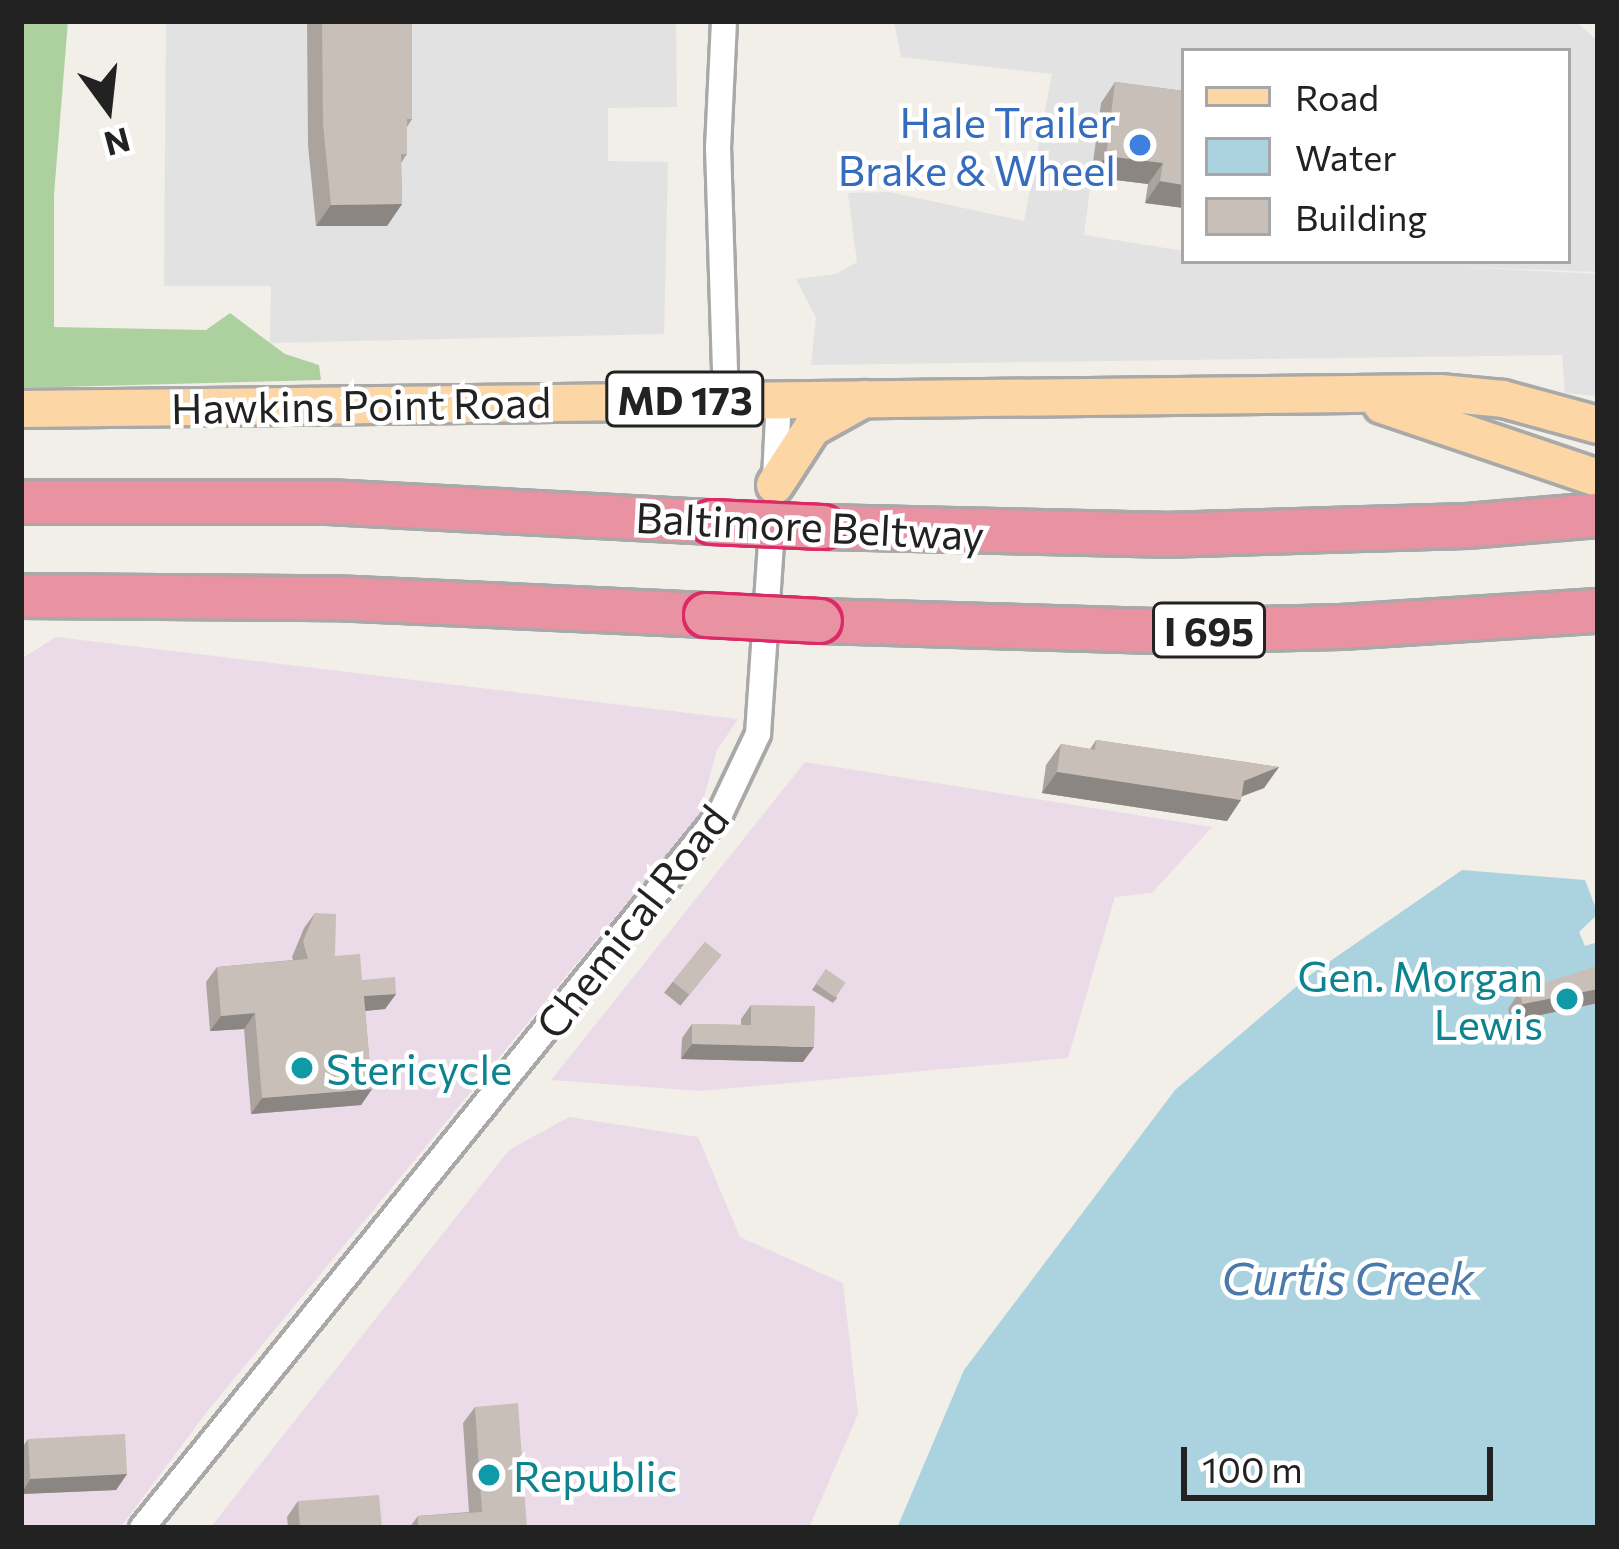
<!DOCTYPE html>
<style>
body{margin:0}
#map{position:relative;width:1619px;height:1549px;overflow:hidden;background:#f2efe9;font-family:Commissioner,sans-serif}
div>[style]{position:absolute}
.industrial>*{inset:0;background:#ebdbe8}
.forest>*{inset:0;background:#add19e}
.parking>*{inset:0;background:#e2e2e2}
.water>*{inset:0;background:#aad3df}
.roads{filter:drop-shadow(3px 0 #a9a9a9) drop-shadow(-3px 0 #a9a9a9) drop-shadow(0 3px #a9a9a9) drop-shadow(0 -3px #a9a9a9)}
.minor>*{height:24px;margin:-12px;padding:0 12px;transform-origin:12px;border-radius:12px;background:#fff}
.primary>*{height:36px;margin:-18px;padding:0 18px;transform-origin:18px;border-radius:18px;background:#fcd6a4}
.motorway>*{height:42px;margin:-21px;padding:0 21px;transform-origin:21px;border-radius:21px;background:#e892a2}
.bridges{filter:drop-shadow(3px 0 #dc2a67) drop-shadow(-3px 0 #dc2a67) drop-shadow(0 3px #dc2a67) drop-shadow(0 -3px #dc2a67)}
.motorway-bridge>*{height:42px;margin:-21px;padding:0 21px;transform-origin:21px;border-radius:21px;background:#e892a2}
.wall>*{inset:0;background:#aba49e;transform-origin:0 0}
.shaded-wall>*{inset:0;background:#8b8681}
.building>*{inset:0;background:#c7bfb8;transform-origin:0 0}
.dots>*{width:33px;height:33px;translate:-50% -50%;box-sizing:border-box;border:6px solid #fff;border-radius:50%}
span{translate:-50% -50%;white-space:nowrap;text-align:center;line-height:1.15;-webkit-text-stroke:9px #fff;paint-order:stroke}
.shield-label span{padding:3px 9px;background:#fff;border:3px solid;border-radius:9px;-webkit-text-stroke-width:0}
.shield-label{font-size:39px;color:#222;font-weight:700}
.shop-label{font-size:42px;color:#366cbe}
.right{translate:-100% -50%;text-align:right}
.street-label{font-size:42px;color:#222}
.culture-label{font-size:42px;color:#0d838f}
.left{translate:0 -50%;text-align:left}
.water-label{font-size:45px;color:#4a7aab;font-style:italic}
.frame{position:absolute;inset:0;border:24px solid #222;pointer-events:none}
.legend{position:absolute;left:1181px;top:48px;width:390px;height:216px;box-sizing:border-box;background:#fff;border:3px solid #a7a7a7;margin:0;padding:15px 21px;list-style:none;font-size:36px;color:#222}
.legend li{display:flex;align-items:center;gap:24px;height:60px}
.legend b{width:60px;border:3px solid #a7a7a7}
.north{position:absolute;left:48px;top:48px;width:120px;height:120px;-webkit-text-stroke:9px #fff;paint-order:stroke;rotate:165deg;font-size:33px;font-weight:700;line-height:48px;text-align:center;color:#222}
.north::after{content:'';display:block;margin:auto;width:42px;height:54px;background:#222;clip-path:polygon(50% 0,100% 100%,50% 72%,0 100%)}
.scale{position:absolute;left:1181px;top:1447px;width:312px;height:54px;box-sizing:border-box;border:6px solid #222;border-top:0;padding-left:15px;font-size:36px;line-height:42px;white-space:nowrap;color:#222;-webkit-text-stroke:9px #fff;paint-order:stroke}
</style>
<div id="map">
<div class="industrial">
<div style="clip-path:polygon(56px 637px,738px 719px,717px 750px,699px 815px,206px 1413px,120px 1528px,21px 1528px,21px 659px)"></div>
<div style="clip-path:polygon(805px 762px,1212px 827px,1152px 893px,1115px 897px,1068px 1058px,700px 1091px,551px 1080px)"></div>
<div style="clip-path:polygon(569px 1117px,698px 1137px,740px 1237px,843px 1283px,858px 1414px,809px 1528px,210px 1528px,509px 1150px)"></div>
</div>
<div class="forest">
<div style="clip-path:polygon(21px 21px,68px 21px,54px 195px,54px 327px,206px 330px,230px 313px,285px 354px,319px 365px,321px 380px,21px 388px)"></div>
</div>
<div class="parking">
<div style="clip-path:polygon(166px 21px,676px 21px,677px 107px,608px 108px,608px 161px,668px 162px,664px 334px,270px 343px,271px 286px,164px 286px)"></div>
<div style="clip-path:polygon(evenodd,894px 21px,1575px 21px,1598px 41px,1598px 272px,1444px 266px,1598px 274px,1598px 396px,1565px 393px,1562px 355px,811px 365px,816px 318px,796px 279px,836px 274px,857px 262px,848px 193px,889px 192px,1024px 221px,1052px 74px,901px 57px,894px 21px,1184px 51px,1568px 51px,1568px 261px,1184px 261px,1184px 251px,1084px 235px,1101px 103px,1184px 114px,1184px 51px)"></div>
</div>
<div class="water">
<div style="clip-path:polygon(1462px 870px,1585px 880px,1598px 914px,1579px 932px,1585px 946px,1598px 942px,1598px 1528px,897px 1528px,964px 1370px,1175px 1090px,1310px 975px)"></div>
</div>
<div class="roads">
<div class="minor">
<div style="left:724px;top:21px;width:126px;rotate:92.7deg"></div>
<div style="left:718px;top:147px;width:252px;rotate:88.2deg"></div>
<div style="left:775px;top:479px;width:81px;rotate:-87.2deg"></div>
<div style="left:142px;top:1528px;width:919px;rotate:-51.01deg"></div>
<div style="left:720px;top:814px;width:89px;rotate:-64.6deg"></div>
<div style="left:758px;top:734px;width:221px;rotate:-86.1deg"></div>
</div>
<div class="primary">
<div style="left:1382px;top:405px;width:228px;rotate:18.7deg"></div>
<div style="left:21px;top:409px;width:1419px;rotate:-0.65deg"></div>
<div style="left:1440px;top:393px;width:63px;rotate:5.4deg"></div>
<div style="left:1503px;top:399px;width:98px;rotate:15.3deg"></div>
<div style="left:775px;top:485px;width:68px;rotate:-57deg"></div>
<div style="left:812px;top:428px;width:60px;rotate:-29.1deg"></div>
</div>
<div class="motorway">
<div style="left:21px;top:502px;width:307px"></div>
<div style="left:328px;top:502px;width:385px;rotate:3deg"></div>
<div style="left:823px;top:527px;width:340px;rotate:1.3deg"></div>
<div style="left:1163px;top:535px;width:304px;rotate:-1.7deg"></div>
<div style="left:1467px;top:526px;width:131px;rotate:-4.8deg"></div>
<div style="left:21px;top:596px;width:312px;rotate:0.4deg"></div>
<div style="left:333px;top:598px;width:373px;rotate:2.6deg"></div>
<div style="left:820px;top:621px;width:344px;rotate:1.7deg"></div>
<div style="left:1164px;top:631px;width:177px;rotate:-1.3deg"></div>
<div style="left:1341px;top:627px;width:257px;rotate:-3.6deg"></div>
</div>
</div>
<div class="bridges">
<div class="motorway-bridge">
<div style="left:712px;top:522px;width:111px;rotate:2.6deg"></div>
<div style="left:706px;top:615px;width:114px;rotate:3deg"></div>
</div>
</div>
<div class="wall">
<div style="clip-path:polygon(307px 21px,412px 21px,412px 119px,407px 127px,407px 154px,401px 163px,402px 204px,387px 226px,316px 226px,308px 145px)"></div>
<div style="clip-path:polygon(1115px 82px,1184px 91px,1184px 208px,1145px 203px,1148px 184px,1091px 177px,1101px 103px)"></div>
<div style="clip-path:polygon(1096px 740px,1279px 767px,1264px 788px,1242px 796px,1227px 821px,1042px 793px,1046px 765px,1061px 744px,1090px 749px)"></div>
<div style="clip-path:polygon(315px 913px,335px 956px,362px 980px,396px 994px,385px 1009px,365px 1011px,372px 1089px,361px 1105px,251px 1114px,244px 1029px,210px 1031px,206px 982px,217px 967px,293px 960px,292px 957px,304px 928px)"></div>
<div style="left:705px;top:942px;width:21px;height:65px;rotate:39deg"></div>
<div style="clip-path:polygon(1598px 966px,1598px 1003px,1511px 1021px,1508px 1009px,1519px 992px)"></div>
<div style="clip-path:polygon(826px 969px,837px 998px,833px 1003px,812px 990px)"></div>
<div style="clip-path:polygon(751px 1005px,803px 1062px,681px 1059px,682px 1038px,692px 1024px,741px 1025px,741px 1019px)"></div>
<div style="clip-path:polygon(475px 1407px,527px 1528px,409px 1528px,418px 1516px,469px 1512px,463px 1423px)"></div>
<div style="clip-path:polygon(28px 1439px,127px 1474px,116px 1490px,21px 1494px,21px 1449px)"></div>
<div style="clip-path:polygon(298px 1501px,382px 1528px,288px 1528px,287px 1517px)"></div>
</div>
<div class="shaded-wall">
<div style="clip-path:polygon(1106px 156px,1163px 163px,1148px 184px,1091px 177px)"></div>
<div style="clip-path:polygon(1160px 181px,1184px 185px,1184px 208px,1145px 203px)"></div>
<div style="clip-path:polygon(402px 204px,387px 226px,316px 226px,331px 205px)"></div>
<div style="clip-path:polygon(1279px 767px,1264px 788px,1235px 799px,1241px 800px,1227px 821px,1042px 793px,1057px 772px)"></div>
<div style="clip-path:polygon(1598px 989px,1598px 1003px,1511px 1021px,1523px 1004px)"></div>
<div style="clip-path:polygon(396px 994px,385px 1009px,353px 1012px,364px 996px)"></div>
<div style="clip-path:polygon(255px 1013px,244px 1029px,210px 1031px,221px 1016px)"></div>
<div style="clip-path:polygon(692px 1044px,814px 1047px,803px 1062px,681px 1059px)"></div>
<div style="clip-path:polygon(372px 1089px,361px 1105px,251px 1114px,262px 1098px)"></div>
<div style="clip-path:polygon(127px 1474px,116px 1490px,21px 1494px,31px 1478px)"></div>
</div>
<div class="building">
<div style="clip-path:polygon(322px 21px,412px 21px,412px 119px,407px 119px,407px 154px,401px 154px,402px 204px,331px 205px,323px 124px)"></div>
<div style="clip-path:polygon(1115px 82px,1184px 91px,1184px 185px,1160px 181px,1163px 163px,1106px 156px)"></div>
<div style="clip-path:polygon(1096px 740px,1279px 767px,1244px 781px,1241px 800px,1057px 772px,1061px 744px,1095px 750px)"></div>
<div style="clip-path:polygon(315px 913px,336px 914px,335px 956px,360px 954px,362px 980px,395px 977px,396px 994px,364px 996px,372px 1089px,262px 1098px,255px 1013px,221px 1016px,217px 967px,308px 959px,303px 941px)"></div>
<div style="left:705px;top:942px;width:21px;height:51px;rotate:39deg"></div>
<div style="clip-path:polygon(1597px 966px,1598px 989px,1523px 1004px,1519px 992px)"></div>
<div style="left:826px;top:969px;width:24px;height:18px;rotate:35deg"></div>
<div style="clip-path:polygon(751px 1005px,815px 1006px,814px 1047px,692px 1044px,692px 1024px,751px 1025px)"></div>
<div style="clip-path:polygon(518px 1403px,527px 1528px,418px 1528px,418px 1516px,482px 1512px,475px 1407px)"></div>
<div style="left:125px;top:1434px;width:40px;height:97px;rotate:87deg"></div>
<div style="clip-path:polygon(379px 1495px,382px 1528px,300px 1528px,298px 1501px)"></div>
</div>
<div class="dots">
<div style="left:1140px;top:145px;background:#3f7fe0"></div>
<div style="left:1567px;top:999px;background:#0f9aa8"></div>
<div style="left:302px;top:1068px;background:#0f9aa8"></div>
<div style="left:489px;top:1475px;background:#0f9aa8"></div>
</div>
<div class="shield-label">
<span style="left:685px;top:399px">MD 173</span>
<span style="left:1209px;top:630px">I 695</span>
</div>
<div class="shop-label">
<span class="right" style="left:1116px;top:145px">Hale Trailer<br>Brake &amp; Wheel</span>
</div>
<div class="street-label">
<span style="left:361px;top:404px;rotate:-1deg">Hawkins Point Road</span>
<span style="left:810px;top:525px;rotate:3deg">Baltimore Beltway</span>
<span style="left:631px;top:921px;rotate:-52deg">Chemical Road</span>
</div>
<div class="culture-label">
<span class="right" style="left:1543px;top:999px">Gen. Morgan<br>Lewis</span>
<span class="left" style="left:326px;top:1068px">Stericycle</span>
<span class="left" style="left:513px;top:1475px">Republic</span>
</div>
<div class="water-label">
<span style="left:1348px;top:1277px">Curtis Creek</span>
</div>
<div class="frame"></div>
<ul class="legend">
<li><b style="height:15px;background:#fcd6a4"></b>Road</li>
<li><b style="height:33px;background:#aad3df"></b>Water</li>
<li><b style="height:33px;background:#c7bfb8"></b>Building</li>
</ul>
<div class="north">N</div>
<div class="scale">100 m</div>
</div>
